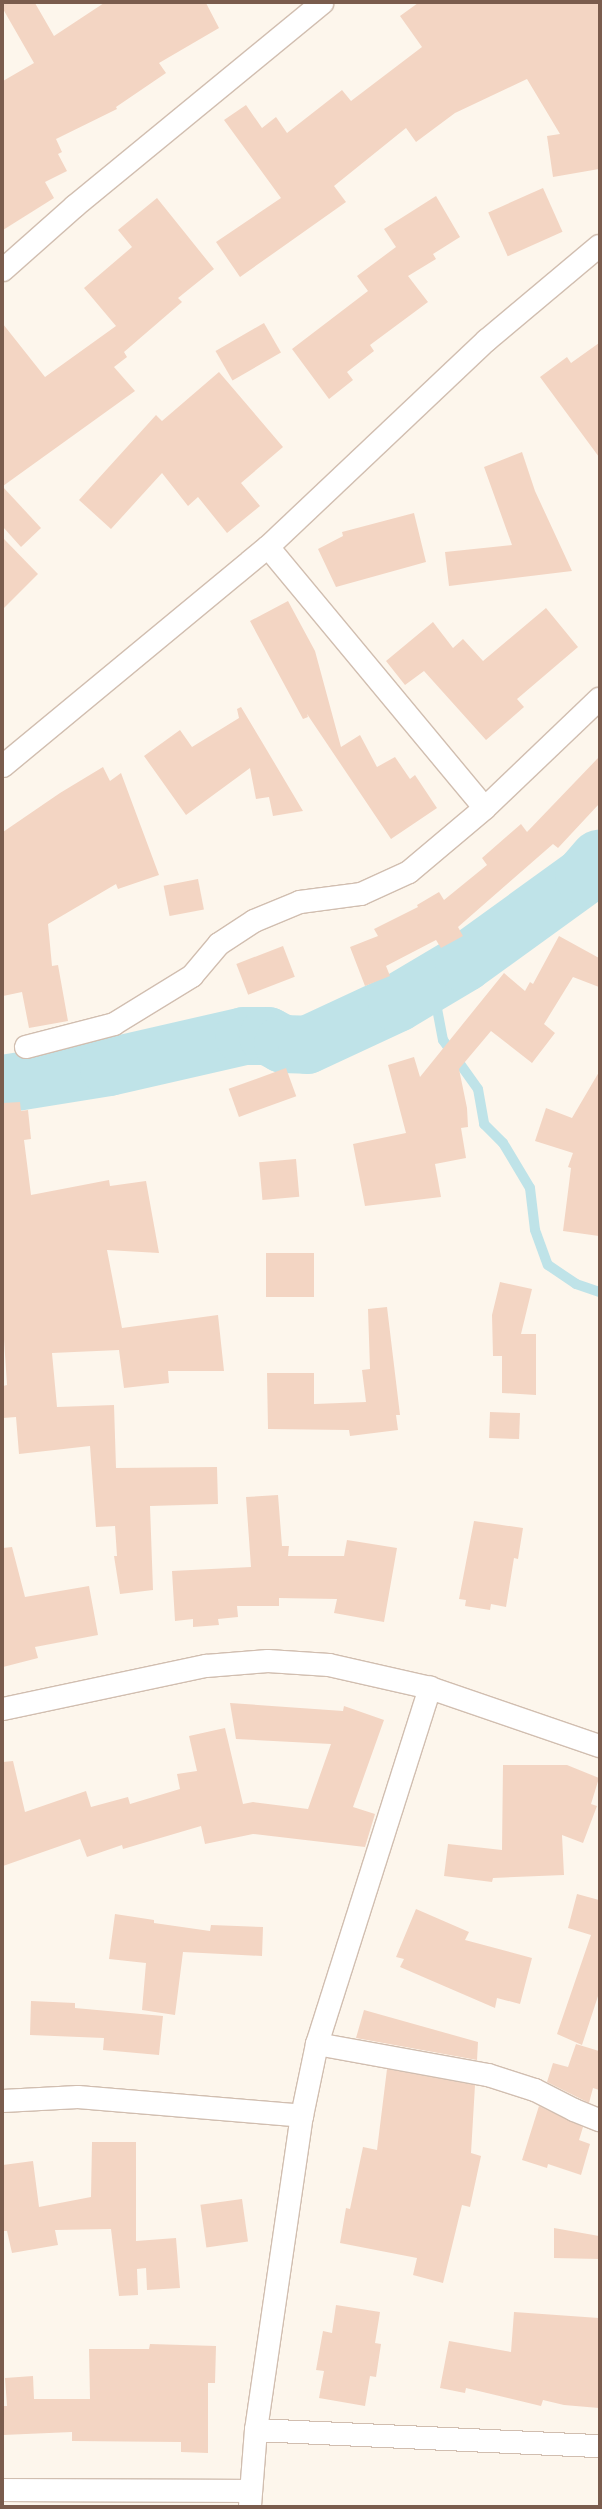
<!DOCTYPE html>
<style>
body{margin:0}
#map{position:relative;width:602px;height:2509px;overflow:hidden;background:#fdf6ec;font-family:Helvetica,sans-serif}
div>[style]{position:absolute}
.stream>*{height:10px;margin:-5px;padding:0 5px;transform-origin:5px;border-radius:5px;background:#bfe3e8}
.river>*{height:58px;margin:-29px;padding:0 29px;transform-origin:29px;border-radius:29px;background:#bfe3e8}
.building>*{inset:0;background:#f3d5c3;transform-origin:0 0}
.roads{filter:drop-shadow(1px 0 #d1beb0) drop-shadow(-1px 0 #d1beb0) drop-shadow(0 1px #d1beb0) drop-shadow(0 -1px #d1beb0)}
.minor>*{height:22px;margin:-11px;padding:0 11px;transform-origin:11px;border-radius:11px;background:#fff}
span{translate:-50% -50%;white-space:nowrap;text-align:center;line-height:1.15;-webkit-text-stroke:4px #fffaf3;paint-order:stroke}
.frame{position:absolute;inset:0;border:4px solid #7a5c4d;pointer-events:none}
</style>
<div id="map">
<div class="stream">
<div style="left:432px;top:982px;width:59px;rotate:79.3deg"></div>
<div style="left:443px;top:1040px;width:60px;rotate:54.5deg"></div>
<div style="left:478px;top:1089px;width:36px;rotate:80deg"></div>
<div style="left:484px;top:1124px;width:27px;rotate:45deg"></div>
<div style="left:503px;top:1143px;width:52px;rotate:59deg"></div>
<div style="left:530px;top:1188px;width:42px;rotate:83.2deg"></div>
<div style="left:535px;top:1230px;width:37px;rotate:70deg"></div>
<div style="left:548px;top:1265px;width:34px;rotate:34deg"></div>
<div style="left:576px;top:1284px;width:24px;rotate:19deg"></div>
</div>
<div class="river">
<div style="left:3px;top:1084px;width:107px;rotate:-9.1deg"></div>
<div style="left:109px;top:1067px;width:139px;rotate:-12.9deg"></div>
<div style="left:244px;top:1036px;width:24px"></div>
<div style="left:268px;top:1036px;width:17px;rotate:28deg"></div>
<div style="left:283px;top:1044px;width:24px;rotate:2deg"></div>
<div style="left:307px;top:1045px;width:99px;rotate:-25deg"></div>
<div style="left:397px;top:1003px;width:78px;rotate:-30.8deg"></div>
<div style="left:464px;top:963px;width:148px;rotate:-35.9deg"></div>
<div style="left:584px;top:876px;width:23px;rotate:-49deg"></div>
</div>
<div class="building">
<div style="clip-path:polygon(3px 3px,35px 3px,54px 36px,104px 3px,206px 3px,219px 28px,159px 63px,166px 73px,116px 107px,117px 109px,56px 139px,62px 152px,58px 154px,67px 171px,45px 182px,54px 198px,3px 230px,3px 81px,34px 63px,3px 9px)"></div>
<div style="clip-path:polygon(418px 3px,599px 3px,599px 169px,553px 177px,547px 136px,560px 134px,527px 79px,455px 113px,416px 142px,406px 128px,334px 186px,346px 202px,240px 277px,216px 242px,281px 198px,224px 120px,246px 105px,262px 128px,276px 117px,287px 133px,342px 90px,351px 101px,422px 47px,400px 16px)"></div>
<div style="left:543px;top:188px;width:48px;height:60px;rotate:66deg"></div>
<div style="clip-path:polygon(436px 196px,460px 237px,433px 254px,436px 259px,408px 276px,428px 302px,370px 345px,374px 351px,347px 372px,353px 380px,329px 399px,292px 349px,368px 291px,357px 276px,396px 247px,384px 229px)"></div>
<div style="clip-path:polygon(157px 198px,214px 269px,178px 298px,182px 302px,124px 352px,127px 357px,114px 367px,135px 391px,3px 486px,3px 324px,45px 377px,116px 326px,84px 288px,132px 247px,118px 230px)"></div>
<div style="left:264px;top:323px;width:34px;height:56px;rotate:60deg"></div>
<div style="clip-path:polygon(599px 343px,599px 457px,540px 377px,567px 357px,571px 363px)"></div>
<div style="clip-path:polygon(219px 372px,283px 447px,241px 483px,260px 506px,227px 533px,198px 497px,188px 506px,162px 473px,111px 529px,79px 500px,156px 415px,162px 421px)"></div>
<div style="clip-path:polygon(522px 452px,535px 491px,572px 571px,449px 586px,445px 552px,512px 545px,484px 467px)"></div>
<div style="clip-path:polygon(3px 487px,41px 528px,21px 547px,3px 527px)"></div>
<div style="clip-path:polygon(414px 513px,426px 562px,336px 587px,318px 549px,343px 536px,342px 532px)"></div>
<div style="clip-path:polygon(3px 538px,38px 574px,3px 609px)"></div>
<div style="clip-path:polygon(288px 601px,315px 651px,341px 747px,360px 735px,377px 767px,395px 757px,410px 779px,415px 775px,437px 808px,391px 839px,307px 714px,308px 717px,303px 719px,250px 621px)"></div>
<div style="clip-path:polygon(546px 608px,578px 647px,517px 699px,524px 707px,486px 740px,424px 671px,405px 685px,386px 661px,433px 622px,453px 648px,463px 639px,483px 661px)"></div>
<div style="clip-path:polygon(241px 707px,262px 742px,303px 811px,273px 816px,269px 797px,256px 799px,250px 768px,186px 815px,144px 756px,180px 730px,192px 747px,239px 718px,237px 709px)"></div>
<div style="clip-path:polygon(599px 757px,599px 804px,558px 848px,553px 844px,458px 927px,463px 936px,441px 948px,436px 940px,386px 966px,390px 976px,365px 986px,350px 947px,378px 936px,374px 929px,418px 907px,417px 905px,439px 892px,444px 900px,487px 865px,482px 858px,521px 824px,527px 832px)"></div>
<div style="clip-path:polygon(103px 767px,110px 781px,121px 773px,159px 875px,118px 889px,116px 884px,48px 924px,52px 966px,58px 965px,68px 1021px,29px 1028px,22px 992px,3px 996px,3px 832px,60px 793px)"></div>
<div style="left:198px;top:879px;width:31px;height:35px;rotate:79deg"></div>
<div style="clip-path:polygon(559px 936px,599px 958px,599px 987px,573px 977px,544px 1024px,555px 1033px,532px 1063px,491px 1031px,459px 1069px,467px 1108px,468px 1127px,461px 1128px,466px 1158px,435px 1164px,441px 1197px,365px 1206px,353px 1144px,406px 1133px,388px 1065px,414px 1057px,420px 1077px,504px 973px,525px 991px,530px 982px,533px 984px)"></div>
<div style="left:283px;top:946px;width:33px;height:50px;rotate:69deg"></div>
<div style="left:286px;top:1068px;width:30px;height:61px;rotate:70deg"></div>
<div style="clip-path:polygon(599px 1072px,599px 1236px,563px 1231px,571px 1168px,568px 1167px,573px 1153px,535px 1141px,546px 1108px,572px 1118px)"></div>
<div style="clip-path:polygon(20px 1102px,21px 1111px,28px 1110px,31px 1139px,24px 1140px,31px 1195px,109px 1180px,110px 1186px,146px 1181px,159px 1253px,107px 1250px,122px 1328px,218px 1315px,224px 1371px,168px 1371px,169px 1383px,124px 1388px,119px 1350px,52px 1353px,57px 1407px,114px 1405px,116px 1468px,217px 1467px,218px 1504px,150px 1506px,153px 1590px,120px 1594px,114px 1556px,117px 1556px,115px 1526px,96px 1527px,90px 1446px,19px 1454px,16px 1417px,3px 1418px,3px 1386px,7px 1385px,3px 1324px,3px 1103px)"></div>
<div style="left:296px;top:1159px;width:38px;height:37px;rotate:85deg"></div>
<div style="left:266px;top:1253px;width:48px;height:44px"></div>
<div style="clip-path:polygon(500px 1282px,532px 1289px,521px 1334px,536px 1334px,536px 1395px,502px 1393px,502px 1356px,493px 1356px,492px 1315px)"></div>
<div style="clip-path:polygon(387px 1307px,400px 1415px,396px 1415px,398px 1430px,350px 1436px,349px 1430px,268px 1429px,267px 1373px,314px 1373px,314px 1404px,366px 1402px,362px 1370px,370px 1369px,368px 1309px)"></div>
<div style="left:490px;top:1412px;width:30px;height:26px;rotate:2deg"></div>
<div style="clip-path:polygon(278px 1495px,282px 1546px,289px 1546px,288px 1556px,344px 1556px,347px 1540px,397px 1548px,384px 1622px,334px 1613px,337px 1599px,279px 1598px,279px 1606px,237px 1606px,238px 1617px,218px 1619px,219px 1625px,193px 1627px,193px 1619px,175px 1621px,172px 1571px,251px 1567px,246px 1497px)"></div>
<div style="clip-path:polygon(474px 1521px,523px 1528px,518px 1559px,514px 1558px,506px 1607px,491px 1604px,490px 1610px,465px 1606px,466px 1600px,459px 1599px)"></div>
<div style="clip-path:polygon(12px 1547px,25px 1597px,89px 1586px,98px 1635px,35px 1647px,38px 1658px,3px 1667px,3px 1548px)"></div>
<div style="clip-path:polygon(230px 1703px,343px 1711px,344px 1706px,384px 1720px,353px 1807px,375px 1814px,365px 1847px,253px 1834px,205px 1844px,201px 1826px,123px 1849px,122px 1845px,87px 1857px,80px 1839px,3px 1866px,3px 1762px,13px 1761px,25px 1812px,86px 1791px,91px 1807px,128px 1797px,130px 1804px,180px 1789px,177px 1774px,197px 1771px,189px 1736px,225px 1728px,243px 1804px,253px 1802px,308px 1809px,331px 1744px,236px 1739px)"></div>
<div style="clip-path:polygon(503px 1765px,567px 1765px,599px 1778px,591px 1804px,597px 1806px,583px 1843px,562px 1835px,564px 1875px,493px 1878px,492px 1882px,444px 1876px,448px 1844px,502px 1850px)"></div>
<div style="clip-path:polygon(577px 1894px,599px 1900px,599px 1993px,582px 2045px,557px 2034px,591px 1935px,568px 1928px)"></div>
<div style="clip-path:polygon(416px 1909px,469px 1932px,465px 1940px,532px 1958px,520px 2004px,497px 1998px,495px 2008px,400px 1967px,404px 1959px,396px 1957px)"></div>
<div style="clip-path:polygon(115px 1914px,154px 1920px,154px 1923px,210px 1931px,211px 1925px,263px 1927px,262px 1956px,183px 1952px,175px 2015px,142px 2010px,146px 1963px,109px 1959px)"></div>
<div style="clip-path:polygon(31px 2001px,75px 2003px,75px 2008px,163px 2016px,159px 2055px,103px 2050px,104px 2038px,30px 2035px)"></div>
<div style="clip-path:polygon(364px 2010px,478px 2042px,477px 2060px,356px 2038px)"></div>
<div style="clip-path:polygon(576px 2044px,599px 2051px,599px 2090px,593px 2088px,589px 2103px,547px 2082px,553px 2063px,568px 2067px)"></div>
<div style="clip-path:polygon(387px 2069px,475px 2085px,471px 2153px,481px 2156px,470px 2207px,462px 2205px,443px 2283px,413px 2275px,417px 2258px,340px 2243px,346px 2208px,350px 2209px,363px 2147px,377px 2150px)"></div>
<div style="clip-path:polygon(539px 2106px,583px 2127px,579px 2140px,590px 2144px,581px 2175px,548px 2164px,547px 2168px,522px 2160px)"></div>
<div style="clip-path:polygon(92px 2142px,136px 2142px,136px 2241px,176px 2238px,180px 2288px,147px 2290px,146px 2268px,137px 2269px,138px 2295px,119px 2296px,111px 2229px,55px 2230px,58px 2245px,12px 2253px,7px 2231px,3px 2231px,3px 2165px,33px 2161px,39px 2207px,91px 2197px)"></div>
<div style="left:242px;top:2199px;width:43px;height:42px;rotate:82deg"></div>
<div style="clip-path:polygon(554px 2228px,599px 2236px,599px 2259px,554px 2258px)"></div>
<div style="clip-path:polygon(336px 2305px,380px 2312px,375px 2343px,381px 2344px,376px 2377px,370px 2376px,365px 2406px,319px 2398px,324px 2371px,316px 2370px,323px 2331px,332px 2333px)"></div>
<div style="clip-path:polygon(514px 2312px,599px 2318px,599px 2408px,564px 2405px,543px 2400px,541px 2406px,466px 2388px,465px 2393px,440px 2388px,449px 2341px,511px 2352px)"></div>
<div style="clip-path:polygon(150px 2344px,216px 2346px,215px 2383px,208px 2383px,208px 2453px,181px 2452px,181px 2442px,72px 2441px,72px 2432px,3px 2435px,3px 2406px,7px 2406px,5px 2378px,33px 2376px,34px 2399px,90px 2399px,89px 2349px,149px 2349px)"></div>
</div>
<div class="roads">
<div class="minor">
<div style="left:3px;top:270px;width:96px;rotate:-41.6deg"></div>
<div style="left:75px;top:206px;width:320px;rotate:-39.4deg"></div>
<div style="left:268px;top:547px;width:339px;rotate:50.3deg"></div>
<div style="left:3px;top:766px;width:344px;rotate:-39.6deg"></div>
<div style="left:268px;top:547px;width:301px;rotate:-43.4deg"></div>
<div style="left:487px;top:340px;width:146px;rotate:-40deg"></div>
<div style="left:26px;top:1047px;width:91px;rotate:-14.6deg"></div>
<div style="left:114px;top:1024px;width:92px;rotate:-31.6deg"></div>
<div style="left:192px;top:976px;width:42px;rotate:-49.8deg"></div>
<div style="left:219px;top:944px;width:42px;rotate:-33.3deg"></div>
<div style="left:254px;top:921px;width:50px;rotate:-22.4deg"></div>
<div style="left:300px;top:902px;width:62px;rotate:-7.5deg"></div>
<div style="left:361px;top:894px;width:53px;rotate:-24.6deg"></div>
<div style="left:409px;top:872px;width:99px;rotate:-40.1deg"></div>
<div style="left:485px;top:808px;width:158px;rotate:-43.7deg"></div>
<div style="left:3px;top:1709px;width:208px;rotate:-12deg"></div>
<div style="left:206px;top:1666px;width:62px;rotate:-4.6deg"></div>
<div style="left:268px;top:1661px;width:61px;rotate:3.8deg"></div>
<div style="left:329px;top:1665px;width:104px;rotate:12.8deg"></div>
<div style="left:430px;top:1688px;width:179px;rotate:18.9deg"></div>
<div style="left:317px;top:2044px;width:174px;rotate:10.3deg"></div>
<div style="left:488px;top:2075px;width:49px;rotate:17.7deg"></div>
<div style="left:535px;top:2090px;width:44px;rotate:27.1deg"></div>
<div style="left:574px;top:2110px;width:27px;rotate:22deg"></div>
<div style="left:3px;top:2101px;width:75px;rotate:-3.1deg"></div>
<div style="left:78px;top:2097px;width:225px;rotate:4.8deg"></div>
<div style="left:256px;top:2430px;width:343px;rotate:2.7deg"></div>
<div style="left:3px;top:2490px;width:248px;rotate:0.2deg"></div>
<div style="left:250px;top:2506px;width:76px;rotate:-85.5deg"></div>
<div style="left:256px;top:2430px;width:317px;rotate:-81.7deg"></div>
<div style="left:302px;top:2116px;width:74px;rotate:-78.2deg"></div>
<div style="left:317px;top:2044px;width:374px;rotate:-72.4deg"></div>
</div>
</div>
<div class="frame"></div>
</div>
